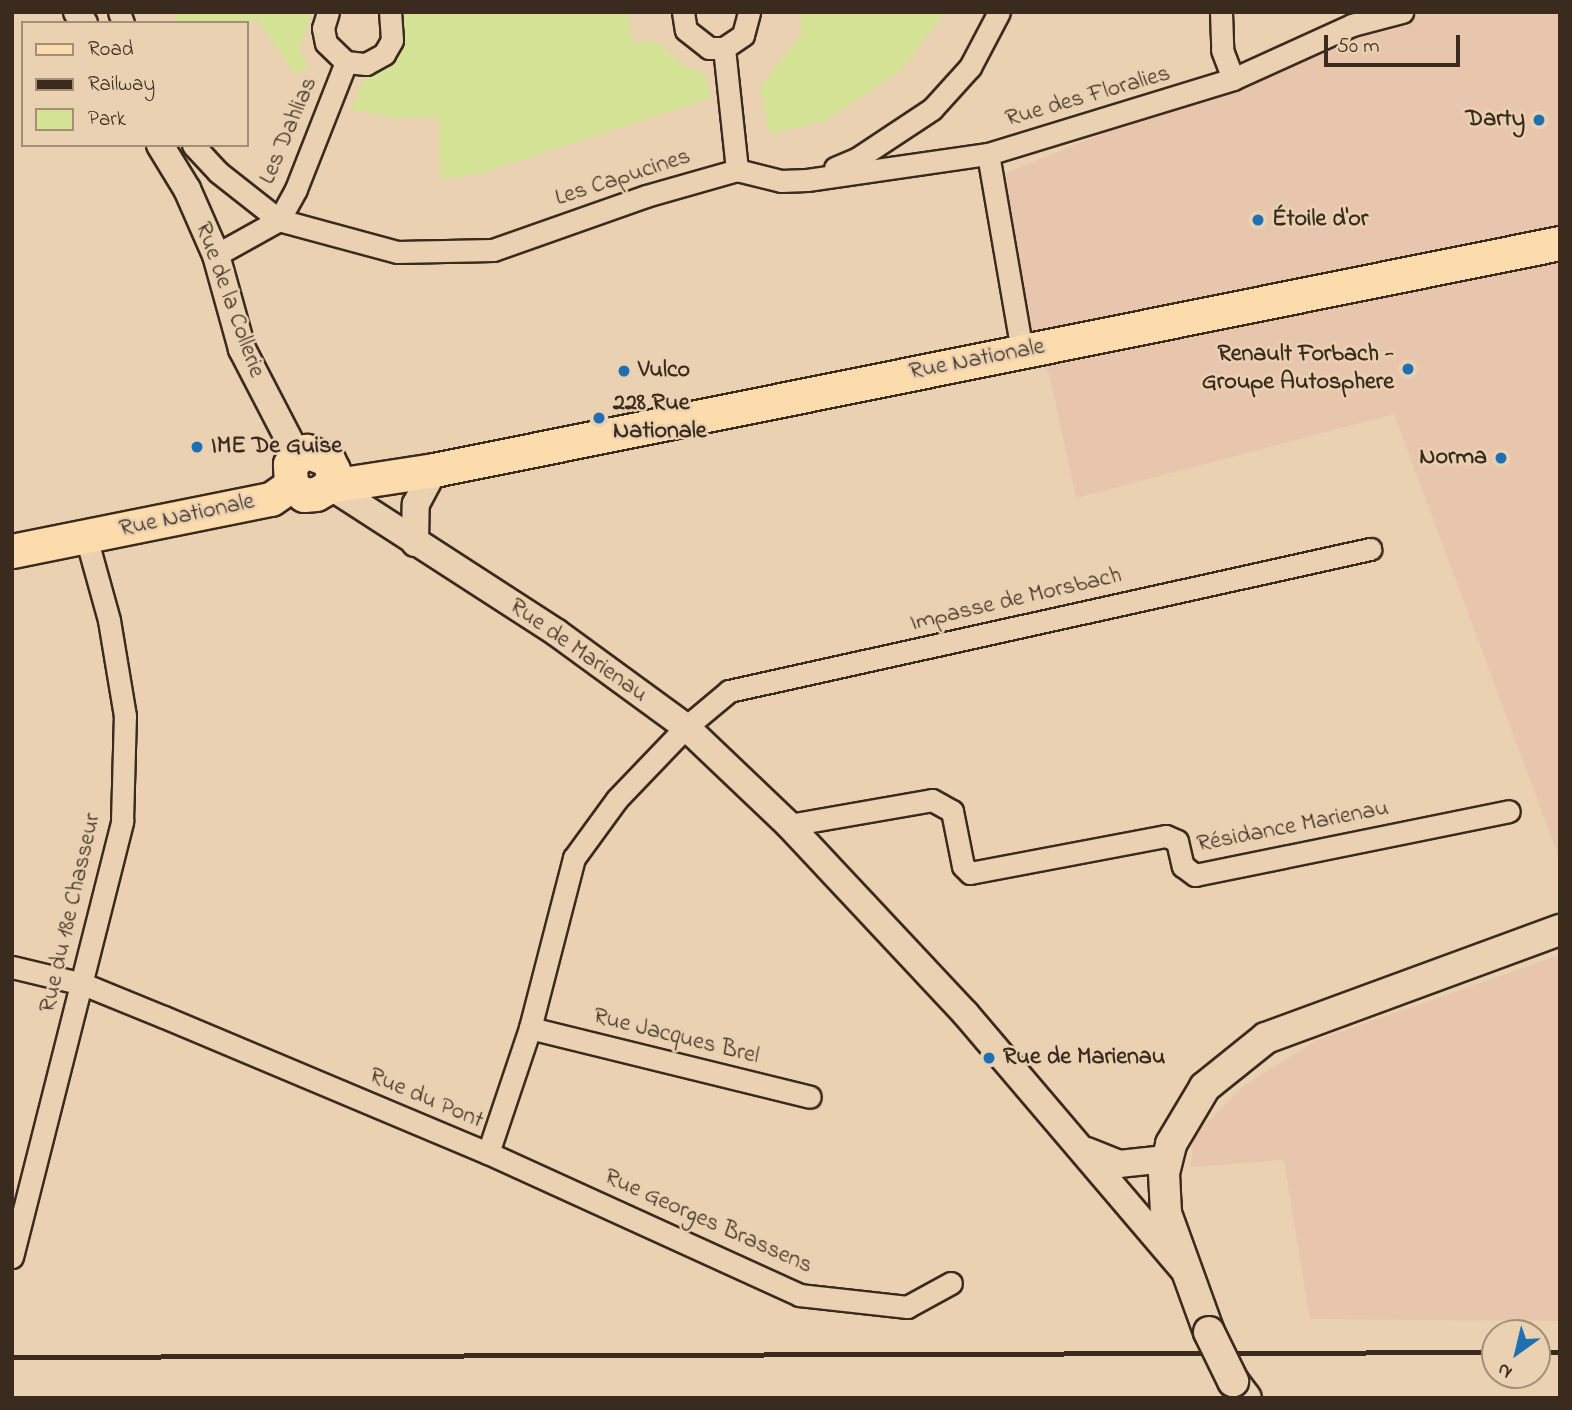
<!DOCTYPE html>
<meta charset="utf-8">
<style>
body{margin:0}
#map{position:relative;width:1572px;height:1410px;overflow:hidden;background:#e9d1b1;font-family:"Indie Flower",sans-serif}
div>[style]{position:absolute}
.built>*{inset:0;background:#e8c5ad}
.green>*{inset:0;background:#d5e396}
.roads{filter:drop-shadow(2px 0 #3b2a1e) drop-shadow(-2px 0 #3b2a1e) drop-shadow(0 2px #3b2a1e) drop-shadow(0 -2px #3b2a1e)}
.minor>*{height:21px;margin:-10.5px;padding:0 10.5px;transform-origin:10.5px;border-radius:10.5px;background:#e9d1b1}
.tertiary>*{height:26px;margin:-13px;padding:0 13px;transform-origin:13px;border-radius:13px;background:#e9d1b1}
.secondary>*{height:30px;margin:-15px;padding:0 15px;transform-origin:15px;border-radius:15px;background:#e9d1b1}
.primary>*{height:33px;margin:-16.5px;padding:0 16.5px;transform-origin:16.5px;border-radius:16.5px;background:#fcdcac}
.rail>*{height:5px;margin:-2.5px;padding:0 2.5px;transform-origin:2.5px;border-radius:2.5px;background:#3b2a1e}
.bridges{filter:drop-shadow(2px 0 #3b2a1e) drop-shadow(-2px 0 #3b2a1e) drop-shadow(0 2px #3b2a1e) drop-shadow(0 -2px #3b2a1e)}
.secondary-bridge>*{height:30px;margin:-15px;padding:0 15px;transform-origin:15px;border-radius:15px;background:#e9d1b1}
.dots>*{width:19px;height:19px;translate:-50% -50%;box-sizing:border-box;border:4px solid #e9d1b1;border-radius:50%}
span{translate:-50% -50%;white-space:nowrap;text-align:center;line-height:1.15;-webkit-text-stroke:5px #e9d1b1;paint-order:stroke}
.street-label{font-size:24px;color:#3b2a1e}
.poi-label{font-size:24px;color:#3b2a1e;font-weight:700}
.right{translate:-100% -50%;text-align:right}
.left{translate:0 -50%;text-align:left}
.frame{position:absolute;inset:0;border:14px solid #3b2a1e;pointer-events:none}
.legend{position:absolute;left:21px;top:21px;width:228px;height:126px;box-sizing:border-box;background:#e9d1b1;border:2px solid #a38e76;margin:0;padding:9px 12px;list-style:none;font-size:21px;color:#3b2a1e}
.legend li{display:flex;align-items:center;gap:14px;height:35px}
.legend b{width:35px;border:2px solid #a38e76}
.north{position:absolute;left:1481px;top:1319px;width:70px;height:70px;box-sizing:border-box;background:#e9d1b1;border:2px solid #a38e76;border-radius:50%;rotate:214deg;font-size:19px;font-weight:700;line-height:28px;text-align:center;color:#3b2a1e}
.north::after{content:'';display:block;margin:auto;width:24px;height:32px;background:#1f6fb2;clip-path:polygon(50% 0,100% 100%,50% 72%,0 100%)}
.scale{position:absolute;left:1324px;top:35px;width:136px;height:32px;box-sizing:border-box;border:4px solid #3b2a1e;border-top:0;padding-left:9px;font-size:21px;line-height:24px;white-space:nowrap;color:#3b2a1e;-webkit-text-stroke:5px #e9d1b1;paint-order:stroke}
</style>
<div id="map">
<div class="built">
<div style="clip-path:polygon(1424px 12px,1560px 12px,1560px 860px,1394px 414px,1076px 498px,1050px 377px,1030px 336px,999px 176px,1360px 29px)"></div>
<div style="clip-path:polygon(1560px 955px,1560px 1321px,1310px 1319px,1284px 1160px,1191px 1167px,1193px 1137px,1243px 1086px,1315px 1041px)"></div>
</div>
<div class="green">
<div style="clip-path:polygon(173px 12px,312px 12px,299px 50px,309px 67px,295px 74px,257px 19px,247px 25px,177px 23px)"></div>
<div style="clip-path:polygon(398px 12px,627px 12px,633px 43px,654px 40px,684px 65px,705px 74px,711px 98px,479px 174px,441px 179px,439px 117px,395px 118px,352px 110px,360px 86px,403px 41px)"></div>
<div style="clip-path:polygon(801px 12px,945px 12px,900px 71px,825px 121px,770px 134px,760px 87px,801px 34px)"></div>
</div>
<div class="roads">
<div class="minor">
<div style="left:119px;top:12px;width:12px;rotate:70deg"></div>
<div style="left:328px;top:12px;width:17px;rotate:107deg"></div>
<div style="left:323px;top:28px;width:15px;rotate:79deg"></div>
<div style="left:326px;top:43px;width:28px;rotate:44deg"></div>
<div style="left:346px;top:62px;width:20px;rotate:6deg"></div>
<div style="left:366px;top:64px;width:21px;rotate:-29deg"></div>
<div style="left:384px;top:54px;width:16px;rotate:-60deg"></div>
<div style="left:392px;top:40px;width:28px;rotate:-94deg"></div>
<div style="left:683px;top:12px;width:18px;rotate:81deg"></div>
<div style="left:686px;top:30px;width:29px;rotate:38deg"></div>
<div style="left:709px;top:48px;width:15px"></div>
<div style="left:724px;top:48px;width:23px;rotate:-34deg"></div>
<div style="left:743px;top:35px;width:24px;rotate:-75deg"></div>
<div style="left:1221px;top:12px;width:38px;rotate:88deg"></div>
<div style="left:1222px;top:50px;width:31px;rotate:69deg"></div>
<div style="left:724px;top:48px;width:123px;rotate:83.9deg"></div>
<div style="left:193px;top:145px;width:37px;rotate:47deg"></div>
<div style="left:218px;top:172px;width:78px;rotate:38.2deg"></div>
<div style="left:279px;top:220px;width:122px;rotate:15.2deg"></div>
<div style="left:397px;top:252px;width:96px;rotate:-1.2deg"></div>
<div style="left:493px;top:250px;width:162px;rotate:-19.4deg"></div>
<div style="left:646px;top:196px;width:95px;rotate:-15.9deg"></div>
<div style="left:737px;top:170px;width:45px;rotate:14deg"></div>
<div style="left:781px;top:181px;width:26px;rotate:-2deg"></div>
<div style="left:807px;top:180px;width:183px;rotate:-8.2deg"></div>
<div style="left:988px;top:154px;width:256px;rotate:-17deg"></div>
<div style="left:1233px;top:79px;width:131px;rotate:-24.4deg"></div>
<div style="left:1352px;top:25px;width:52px;rotate:-14.6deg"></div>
<div style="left:988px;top:154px;width:200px;rotate:80.2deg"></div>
<div style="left:835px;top:168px;width:25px;rotate:-23deg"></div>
<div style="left:858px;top:158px;width:89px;rotate:-33.5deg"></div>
<div style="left:932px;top:109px;width:57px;rotate:-47.9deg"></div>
<div style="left:970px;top:67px;width:62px;rotate:-62.2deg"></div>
<div style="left:216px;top:255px;width:72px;rotate:-29.1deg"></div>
<div style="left:279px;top:220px;width:35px;rotate:-61deg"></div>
<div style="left:296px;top:189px;width:136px;rotate:-68.5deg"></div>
<div style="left:789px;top:825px;width:145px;rotate:-9.9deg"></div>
<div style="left:932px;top:800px;width:23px;rotate:29deg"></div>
<div style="left:952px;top:811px;width:56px;rotate:78.7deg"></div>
<div style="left:963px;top:866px;width:10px;rotate:45deg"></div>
<div style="left:970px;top:873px;width:199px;rotate:-10.7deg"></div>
<div style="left:1166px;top:836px;width:12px;rotate:24deg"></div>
<div style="left:1177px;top:841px;width:26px;rotate:77deg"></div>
<div style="left:1183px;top:866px;width:15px;rotate:37deg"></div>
<div style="left:1195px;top:875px;width:320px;rotate:-11.5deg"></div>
<div style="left:12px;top:967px;width:73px;rotate:13.5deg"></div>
<div style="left:83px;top:984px;width:87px;rotate:22.2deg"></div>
<div style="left:164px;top:1017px;width:351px;rotate:22.8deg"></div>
<div style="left:488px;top:1153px;width:342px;rotate:24.5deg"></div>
<div style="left:799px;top:1295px;width:109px;rotate:6.3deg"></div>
<div style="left:907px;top:1307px;width:50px;rotate:-28.6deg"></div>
<div style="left:530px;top:1028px;width:288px;rotate:13.8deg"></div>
<div style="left:488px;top:1153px;width:132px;rotate:-71.4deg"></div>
<div style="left:530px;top:1028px;width:176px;rotate:-75.5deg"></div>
<div style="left:574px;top:858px;width:73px;rotate:-53.9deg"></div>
<div style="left:617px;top:799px;width:100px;rotate:-46.2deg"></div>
<div style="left:686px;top:727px;width:56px;rotate:-39.9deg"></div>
<div style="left:729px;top:691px;width:657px;rotate:-12.49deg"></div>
<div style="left:12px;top:1257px;width:450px;rotate:-75.8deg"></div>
<div style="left:122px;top:821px;width:105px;rotate:-88.4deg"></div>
<div style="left:125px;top:716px;width:97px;rotate:-99.5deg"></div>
<div style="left:109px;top:620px;width:86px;rotate:-105.5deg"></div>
</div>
<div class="tertiary">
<div style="left:77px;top:12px;width:13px;rotate:58deg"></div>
<div style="left:160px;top:145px;width:52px;rotate:58.5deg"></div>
<div style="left:187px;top:189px;width:72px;rotate:66.3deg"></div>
<div style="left:216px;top:255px;width:98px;rotate:74.5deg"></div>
<div style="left:242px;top:349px;width:119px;rotate:62.6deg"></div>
<div style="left:330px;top:486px;width:270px;rotate:32.9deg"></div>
<div style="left:557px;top:633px;width:160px;rotate:36.1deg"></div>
<div style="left:686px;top:727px;width:142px;rotate:43.6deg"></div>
<div style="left:789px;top:825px;width:258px;rotate:46.9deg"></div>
<div style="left:965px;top:1013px;width:336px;rotate:49.6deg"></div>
<div style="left:415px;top:543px;width:39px;rotate:-89deg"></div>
<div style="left:416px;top:504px;width:38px;rotate:-62deg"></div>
<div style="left:1087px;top:1151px;width:35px;rotate:22deg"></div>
<div style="left:1119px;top:1164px;width:47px;rotate:-6.1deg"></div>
</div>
<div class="secondary">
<div style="left:1209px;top:1332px;width:127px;rotate:-109.9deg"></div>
<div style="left:1166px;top:1213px;width:40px;rotate:-92.9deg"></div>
<div style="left:1164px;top:1173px;width:30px;rotate:-76deg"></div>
<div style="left:1171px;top:1144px;width:66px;rotate:-59.2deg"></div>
<div style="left:1205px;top:1087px;width:78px;rotate:-38.8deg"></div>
<div style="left:1266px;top:1038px;width:313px;rotate:-20.2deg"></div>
<div style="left:1233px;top:1381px;width:21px;rotate:53deg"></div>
</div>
<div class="primary">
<div style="left:291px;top:485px;width:16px;rotate:38deg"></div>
<div style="left:304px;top:495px;width:12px;rotate:-5deg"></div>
<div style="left:316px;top:494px;width:16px;rotate:-30deg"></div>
<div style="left:330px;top:486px;width:105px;rotate:-8.7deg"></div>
<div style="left:434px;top:470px;width:1149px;rotate:-11.4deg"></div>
<div style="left:291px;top:485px;width:21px;rotate:-93deg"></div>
<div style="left:290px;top:464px;width:21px;rotate:-39deg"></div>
<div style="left:306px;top:451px;width:24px;rotate:22deg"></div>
<div style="left:328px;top:460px;width:11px;rotate:63deg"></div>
<div style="left:333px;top:470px;width:16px;rotate:101deg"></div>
<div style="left:12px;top:551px;width:264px;rotate:-11.4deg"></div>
<div style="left:271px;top:499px;width:24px;rotate:-35deg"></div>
</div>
</div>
<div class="rail">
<div style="left:1537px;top:1352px;width:23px"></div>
<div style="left:12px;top:1357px;width:1483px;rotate:-0.19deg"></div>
</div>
<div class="bridges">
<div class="secondary-bridge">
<div style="left:1209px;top:1332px;width:55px;rotate:63.9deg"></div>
</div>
</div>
<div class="dots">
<div style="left:1539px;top:120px;background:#1f6fb2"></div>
<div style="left:1258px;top:220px;background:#1f6fb2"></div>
<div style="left:1408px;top:369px;background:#1f6fb2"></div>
<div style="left:624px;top:371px;background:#1f6fb2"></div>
<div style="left:599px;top:418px;background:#1f6fb2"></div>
<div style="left:197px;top:447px;background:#1f6fb2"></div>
<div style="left:1501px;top:458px;background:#1f6fb2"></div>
<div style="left:989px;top:1058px;background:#1f6fb2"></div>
</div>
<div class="street-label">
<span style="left:1088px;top:97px;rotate:-16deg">Rue des Floralies</span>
<span style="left:289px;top:131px;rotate:-67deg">Les Dahlias</span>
<span style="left:623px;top:178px;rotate:-18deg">Les Capucines</span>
<span style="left:229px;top:300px;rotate:70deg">Rue de la Collerie</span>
<span style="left:977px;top:360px;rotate:-11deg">Rue Nationale</span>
<span style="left:187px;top:516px;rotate:-12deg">Rue Nationale</span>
<span style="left:1016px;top:600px;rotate:-13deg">Impasse de Morsbach</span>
<span style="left:578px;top:651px;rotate:35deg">Rue de Marienau</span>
<span style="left:1293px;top:827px;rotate:-11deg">Résidance Marienau</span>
<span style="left:71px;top:913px;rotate:-77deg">Rue du 18e Chasseur</span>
<span style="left:676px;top:1037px;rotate:14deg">Rue Jacques Brel</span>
<span style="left:426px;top:1099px;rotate:23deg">Rue du Pont</span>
<span style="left:708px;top:1222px;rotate:24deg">Rue Georges Brassens</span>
</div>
<div class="poi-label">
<span class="right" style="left:1525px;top:120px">Darty</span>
<span class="left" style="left:1272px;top:220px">Étoile d'or</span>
<span class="right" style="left:1394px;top:369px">Renault Forbach -<br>Groupe Autosphere</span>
<span class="left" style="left:638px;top:371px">Vulco</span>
<span class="left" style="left:613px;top:418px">228 Rue<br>Nationale</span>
<span class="left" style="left:211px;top:447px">IME De Guise</span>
<span class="right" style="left:1487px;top:458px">Norma</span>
<span class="left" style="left:1003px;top:1058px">Rue de Marienau</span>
</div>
<div class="frame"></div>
<ul class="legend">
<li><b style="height:9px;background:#fcdcac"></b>Road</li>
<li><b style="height:9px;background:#3b2a1e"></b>Railway</li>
<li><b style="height:19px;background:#d5e396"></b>Park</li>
</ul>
<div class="north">N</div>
<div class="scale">50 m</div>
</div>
